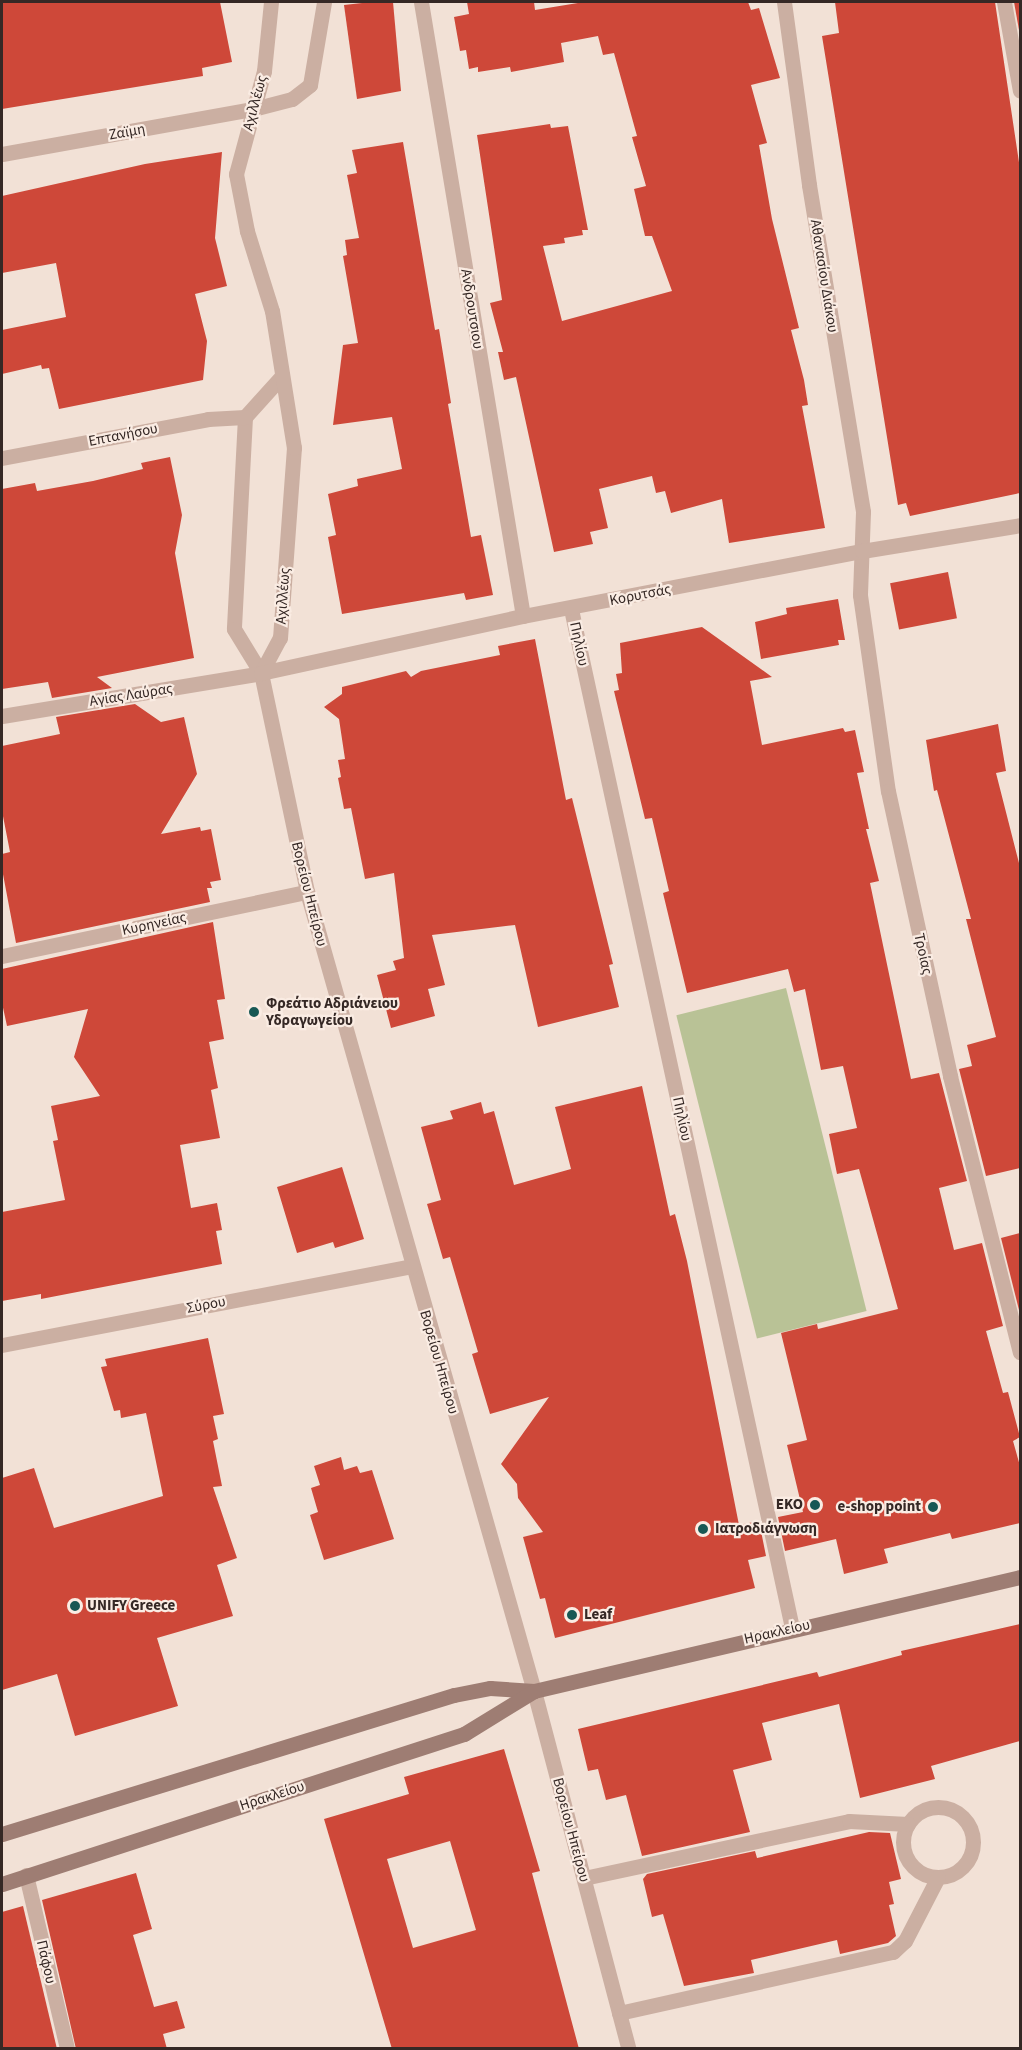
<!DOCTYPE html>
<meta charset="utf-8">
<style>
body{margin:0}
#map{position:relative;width:1022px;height:2050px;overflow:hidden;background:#f2e1d6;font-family:"Source Sans 3",sans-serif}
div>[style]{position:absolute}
.green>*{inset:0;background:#b9c296;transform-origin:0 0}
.building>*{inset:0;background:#ce4839;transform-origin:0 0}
.lane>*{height:15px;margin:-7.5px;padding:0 7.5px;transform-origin:7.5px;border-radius:7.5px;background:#cbafa2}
.lane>.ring{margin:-7.5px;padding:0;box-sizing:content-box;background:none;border:15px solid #cbafa2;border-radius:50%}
.street>*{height:15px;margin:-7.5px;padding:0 7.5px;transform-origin:7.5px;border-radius:7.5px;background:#cbafa2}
.secondary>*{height:15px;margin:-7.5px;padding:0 7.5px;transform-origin:7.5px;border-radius:7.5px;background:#9e7d73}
.dots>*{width:16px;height:16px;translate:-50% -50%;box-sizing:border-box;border:3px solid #faece3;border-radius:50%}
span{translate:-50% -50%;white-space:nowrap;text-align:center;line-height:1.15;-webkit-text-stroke:4.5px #faece3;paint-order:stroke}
.street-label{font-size:15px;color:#352825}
.poi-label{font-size:15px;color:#352825;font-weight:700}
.left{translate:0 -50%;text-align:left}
.right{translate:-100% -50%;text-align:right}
.frame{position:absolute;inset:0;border:3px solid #352825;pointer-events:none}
</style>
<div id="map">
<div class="green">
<div style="left:786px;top:988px;width:333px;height:113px;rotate:76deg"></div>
</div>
<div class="building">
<div style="clip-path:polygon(2px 2px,220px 2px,232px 62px,202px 68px,203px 76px,2px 109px)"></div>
<div style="clip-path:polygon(371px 2px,393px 2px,401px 91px,357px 99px,344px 5px)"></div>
<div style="clip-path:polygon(467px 2px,534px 2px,535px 10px,584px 2px,748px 2px,751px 10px,759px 8px,780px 78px,751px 85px,767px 143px,759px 145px,772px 219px,799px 328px,791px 330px,804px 380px,808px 405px,802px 406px,825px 528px,729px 543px,722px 499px,671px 513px,665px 491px,656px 493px,652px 476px,599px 489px,608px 528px,590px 532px,593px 544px,554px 552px,516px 377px,504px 380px,498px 352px,503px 352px,490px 303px,502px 300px,477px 135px,550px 124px,551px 128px,568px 126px,588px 230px,582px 230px,583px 235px,564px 238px,565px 243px,543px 246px,562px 321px,672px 291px,652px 236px,645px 236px,634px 189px,646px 186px,632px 137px,637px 136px,614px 53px,603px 55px,598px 36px,561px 43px,564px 62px,511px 72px,510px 67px,478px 72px,478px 67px,469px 69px,466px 50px,460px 51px,454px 17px,469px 14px)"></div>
<div style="clip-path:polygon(835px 2px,995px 2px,1020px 169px,1020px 493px,910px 516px,906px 503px,898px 505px,822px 36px,839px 33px)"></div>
<div style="clip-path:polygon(1014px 2px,1020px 2px,1020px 29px,1019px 30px)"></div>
<div style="clip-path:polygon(403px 142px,435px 330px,439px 329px,451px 403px,448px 404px,471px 537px,481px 535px,493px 595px,466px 600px,464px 593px,342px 614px,328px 537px,336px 535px,328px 494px,358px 486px,357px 479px,402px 469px,392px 417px,333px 425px,343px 345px,358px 343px,343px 256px,347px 255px,345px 240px,359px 238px,347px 175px,357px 173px,352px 150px)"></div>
<div style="clip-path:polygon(222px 152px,215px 238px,227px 286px,195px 294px,207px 341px,203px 380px,59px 409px,49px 368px,42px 369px,41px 365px,2px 374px,2px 330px,66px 317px,56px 263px,2px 273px,2px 196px,145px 164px)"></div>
<div style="clip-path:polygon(170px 457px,182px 515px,175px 553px,194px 658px,97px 677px,112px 688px,52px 698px,48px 682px,2px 689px,2px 489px,35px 483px,37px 491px,93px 481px,143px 469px,141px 463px)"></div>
<div style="left:948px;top:572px;width:47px;height:59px;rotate:79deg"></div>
<div style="clip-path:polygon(838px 599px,845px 640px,838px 640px,839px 645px,761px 659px,755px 622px,787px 614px,786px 608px)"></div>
<div style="clip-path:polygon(702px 627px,772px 677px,750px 681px,762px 745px,843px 728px,845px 732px,855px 730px,864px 772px,857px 773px,869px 829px,866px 829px,879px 881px,870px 883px,911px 1079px,939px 1073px,967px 1181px,939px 1188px,954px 1250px,982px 1243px,1003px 1326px,986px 1331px,1003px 1393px,1008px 1392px,1020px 1437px,1013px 1441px,1020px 1466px,1020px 1523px,952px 1539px,950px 1533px,884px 1549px,888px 1563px,844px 1574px,836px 1539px,785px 1551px,778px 1517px,803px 1512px,787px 1445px,807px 1440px,781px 1333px,817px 1324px,818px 1329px,898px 1309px,859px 1169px,837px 1174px,829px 1134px,857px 1128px,843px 1066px,821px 1070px,805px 989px,794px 992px,788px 969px,687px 993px,663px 893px,669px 891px,652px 818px,645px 819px,614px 691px,619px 690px,616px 674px,622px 673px,620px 643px)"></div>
<div style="clip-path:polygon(535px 639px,566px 800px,572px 798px,613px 964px,609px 965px,619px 1007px,538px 1027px,515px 925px,432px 935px,445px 985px,428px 989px,435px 1016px,391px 1028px,377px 975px,396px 970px,393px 961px,404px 958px,394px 873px,365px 879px,351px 808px,344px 809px,338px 778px,341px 777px,338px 760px,345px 759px,339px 719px,324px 707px,342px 694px,342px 687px,406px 671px,411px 677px,421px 671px,500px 655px,498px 646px)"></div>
<div style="clip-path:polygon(135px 704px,161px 722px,184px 717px,197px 774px,161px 834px,200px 827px,201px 831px,211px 829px,221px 880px,210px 882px,212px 888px,207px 888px,210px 902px,16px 943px,2px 869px,2px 854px,10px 852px,2px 811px,2px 746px,60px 734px,56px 717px)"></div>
<div style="clip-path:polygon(998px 724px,1006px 771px,996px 773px,1020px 867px,1020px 1168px,986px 1176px,959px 1069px,972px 1066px,967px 1045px,996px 1037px,966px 919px,971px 919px,937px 790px,934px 791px,926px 740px)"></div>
<div style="clip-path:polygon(213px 922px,225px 999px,217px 1000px,224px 1039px,209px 1042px,218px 1088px,211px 1090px,220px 1138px,180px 1145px,191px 1208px,217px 1203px,222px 1230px,216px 1231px,222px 1264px,41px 1299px,41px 1294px,2px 1301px,2px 1212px,65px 1200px,53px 1141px,58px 1140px,51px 1106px,100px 1096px,74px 1057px,88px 1009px,7px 1026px,2px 1003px,2px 969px)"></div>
<div style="clip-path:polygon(642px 1086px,670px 1216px,675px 1214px,687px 1261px,739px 1525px,759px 1521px,766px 1556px,748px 1560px,755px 1588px,555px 1638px,545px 1598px,540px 1599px,523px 1537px,543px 1532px,518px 1498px,517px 1484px,501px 1464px,549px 1397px,490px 1414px,472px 1354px,478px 1352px,450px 1257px,443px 1259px,427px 1204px,441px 1200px,421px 1127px,453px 1119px,450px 1111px,481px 1102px,484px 1114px,494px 1111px,514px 1185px,571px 1169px,555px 1107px)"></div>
<div style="clip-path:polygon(342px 1167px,364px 1239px,335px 1248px,333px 1242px,297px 1253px,277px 1187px)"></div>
<div style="clip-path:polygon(1020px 1233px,1020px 1314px,1001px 1238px)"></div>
<div style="clip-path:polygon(208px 1338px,224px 1414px,213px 1416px,218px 1439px,213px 1441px,222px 1486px,213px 1487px,237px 1558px,217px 1565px,233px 1616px,157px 1638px,178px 1706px,75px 1736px,57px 1674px,2px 1690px,2px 1478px,34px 1468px,54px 1528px,163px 1496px,146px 1413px,121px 1418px,120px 1410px,114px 1411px,101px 1367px,107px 1366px,105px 1359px)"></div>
<div style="clip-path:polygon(341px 1457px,344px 1470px,357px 1466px,360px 1473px,372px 1470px,394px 1539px,324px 1560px,310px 1515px,318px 1512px,311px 1488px,320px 1485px,314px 1466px)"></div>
<div style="clip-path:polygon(1020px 1624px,1020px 1741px,931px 1766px,935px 1779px,860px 1798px,839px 1704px,762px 1723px,772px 1760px,733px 1770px,750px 1832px,642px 1856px,626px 1795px,606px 1800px,598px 1769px,588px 1771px,578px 1729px,817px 1672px,819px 1677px,902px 1655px,901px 1651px)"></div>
<div style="clip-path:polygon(evenodd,504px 1749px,540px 1871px,532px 1873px,579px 2049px,392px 2049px,324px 1819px,409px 1794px,404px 1777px,504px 1749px,450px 1841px,476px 1930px,413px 1948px,387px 1859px,450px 1841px)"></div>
<div style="clip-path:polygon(869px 1832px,890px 1833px,901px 1879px,889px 1882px,894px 1904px,889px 1905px,896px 1936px,888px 1943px,840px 1954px,837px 1940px,751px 1960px,754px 1973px,684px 1986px,663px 1914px,652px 1917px,643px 1879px,647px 1874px,755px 1851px,757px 1858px)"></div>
<div style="clip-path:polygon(136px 1873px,152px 1929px,133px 1935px,154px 2007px,177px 2001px,185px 2028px,163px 2034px,167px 2049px,76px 2049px,42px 1900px)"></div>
<div style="clip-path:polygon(23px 1906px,57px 2049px,2px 2049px,2px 1912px)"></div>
</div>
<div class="lane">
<div class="ring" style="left:903px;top:1807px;width:55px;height:55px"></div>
<div style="left:584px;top:1878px;width:271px;rotate:-12.1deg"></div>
<div style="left:849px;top:1821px;width:59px;rotate:2.9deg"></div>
<div style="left:619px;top:2013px;width:281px;rotate:-12.6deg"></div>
<div style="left:893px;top:1952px;width:16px;rotate:-43deg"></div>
<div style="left:905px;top:1941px;width:72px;rotate:-62.7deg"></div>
</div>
<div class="street">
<div style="left:421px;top:2px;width:622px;rotate:80.57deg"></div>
<div style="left:784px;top:2px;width:185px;rotate:82.2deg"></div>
<div style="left:809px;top:185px;width:331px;rotate:80.6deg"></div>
<div style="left:863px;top:512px;width:83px;rotate:92.1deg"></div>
<div style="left:860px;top:595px;width:198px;rotate:81.9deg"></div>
<div style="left:888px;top:791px;width:292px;rotate:77.7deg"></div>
<div style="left:950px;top:1076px;width:285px;rotate:75.8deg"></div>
<div style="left:1004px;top:2px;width:90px;rotate:79.8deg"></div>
<div style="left:2px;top:154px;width:255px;rotate:-10.2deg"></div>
<div style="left:253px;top:109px;width:40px;rotate:-14.4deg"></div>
<div style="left:292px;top:99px;width:23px;rotate:-38deg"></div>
<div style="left:310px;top:85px;width:84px;rotate:-80.4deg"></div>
<div style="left:281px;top:377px;width:54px;rotate:132deg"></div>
<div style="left:245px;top:417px;width:212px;rotate:93deg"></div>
<div style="left:234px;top:629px;width:52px;rotate:58.5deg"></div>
<div style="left:261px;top:673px;width:224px;rotate:78.1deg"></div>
<div style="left:307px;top:892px;width:831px;rotate:74.14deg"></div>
<div style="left:534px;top:1691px;width:369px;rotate:75.2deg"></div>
<div style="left:2px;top:458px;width:210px;rotate:-10.7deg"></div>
<div style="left:208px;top:419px;width:37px;rotate:-3deg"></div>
<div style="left:571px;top:609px;width:1043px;rotate:77.76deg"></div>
<div style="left:261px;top:673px;width:40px;rotate:-62deg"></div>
<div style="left:280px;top:638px;width:191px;rotate:-85.8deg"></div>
<div style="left:294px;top:448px;width:139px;rotate:-99.1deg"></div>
<div style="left:272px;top:311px;width:84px;rotate:-107.4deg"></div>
<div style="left:247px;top:231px;width:58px;rotate:-100.9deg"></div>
<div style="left:236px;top:174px;width:107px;rotate:-74.8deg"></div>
<div style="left:264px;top:71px;width:69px;rotate:-84.2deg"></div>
<div style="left:2px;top:716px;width:263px;rotate:-9.4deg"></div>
<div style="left:261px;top:673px;width:268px;rotate:-12.3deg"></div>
<div style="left:523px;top:616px;width:345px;rotate:-10.9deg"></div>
<div style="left:862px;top:551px;width:160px;rotate:-9.3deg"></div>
<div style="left:2px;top:956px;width:312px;rotate:-11.9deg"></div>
<div style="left:2px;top:1345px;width:417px;rotate:-10.9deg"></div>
<div style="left:26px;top:1875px;width:178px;rotate:76.7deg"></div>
</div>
<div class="secondary">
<div style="left:2px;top:1834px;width:473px;rotate:-17.1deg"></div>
<div style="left:454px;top:1695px;width:37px;rotate:-11deg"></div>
<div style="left:490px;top:1688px;width:44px;rotate:3.9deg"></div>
<div style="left:534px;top:1691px;width:499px;rotate:-13.2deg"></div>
<div style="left:2px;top:1884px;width:486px;rotate:-18deg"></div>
<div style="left:464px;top:1734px;width:82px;rotate:-31.6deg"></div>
</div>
<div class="dots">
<div style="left:254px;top:1012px;background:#185854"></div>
<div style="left:815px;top:1505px;background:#185854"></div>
<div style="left:933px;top:1507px;background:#185854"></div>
<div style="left:703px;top:1529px;background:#185854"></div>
<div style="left:75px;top:1606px;background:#185854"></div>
<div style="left:572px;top:1615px;background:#185854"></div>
</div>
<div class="street-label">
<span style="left:255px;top:103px;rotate:-75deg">Αχιλλέως</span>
<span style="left:127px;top:132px;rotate:-10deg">Ζαϊμη</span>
<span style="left:824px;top:276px;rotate:81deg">Αθανασίου Διάκου</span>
<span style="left:472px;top:309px;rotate:81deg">Ανδρουτσιου</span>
<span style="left:123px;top:435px;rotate:-11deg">Επτανήσου</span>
<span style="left:640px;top:595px;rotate:-11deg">Κορυτσάς</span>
<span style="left:283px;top:596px;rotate:-86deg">Αχιλλέως</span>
<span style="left:579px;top:644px;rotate:78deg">Πηλίου</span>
<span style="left:131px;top:695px;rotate:-9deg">Αγίας Λαύρας</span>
<span style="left:309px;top:894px;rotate:76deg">Βορείου Ηπείρου</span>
<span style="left:154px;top:924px;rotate:-12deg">Κυρηνείας</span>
<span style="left:923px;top:954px;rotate:78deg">Τροίας</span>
<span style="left:682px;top:1119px;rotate:78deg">Πηλίου</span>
<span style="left:206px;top:1305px;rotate:-11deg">Σύρου</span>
<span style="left:439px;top:1362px;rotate:74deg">Βορείου Ηπείρου</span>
<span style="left:777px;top:1632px;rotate:-13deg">Ηρακλείου</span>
<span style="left:272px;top:1796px;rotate:-18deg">Ηρακλείου</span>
<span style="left:571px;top:1830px;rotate:75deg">Βορείου Ηπείρου</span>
<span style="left:46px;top:1962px;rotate:77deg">Πάφου</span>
</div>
<div class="poi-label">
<span class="left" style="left:266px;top:1012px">Φρεάτιο Αδριάνειου<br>Υδραγωγείου</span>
<span class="right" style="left:803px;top:1505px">EKO</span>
<span class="right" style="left:921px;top:1507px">e-shop point</span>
<span class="left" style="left:715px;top:1529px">Ιατροδιάγνωση</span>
<span class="left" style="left:87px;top:1606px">UNIFY Greece</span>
<span class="left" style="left:584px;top:1615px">Leaf</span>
</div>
<div class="frame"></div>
</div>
